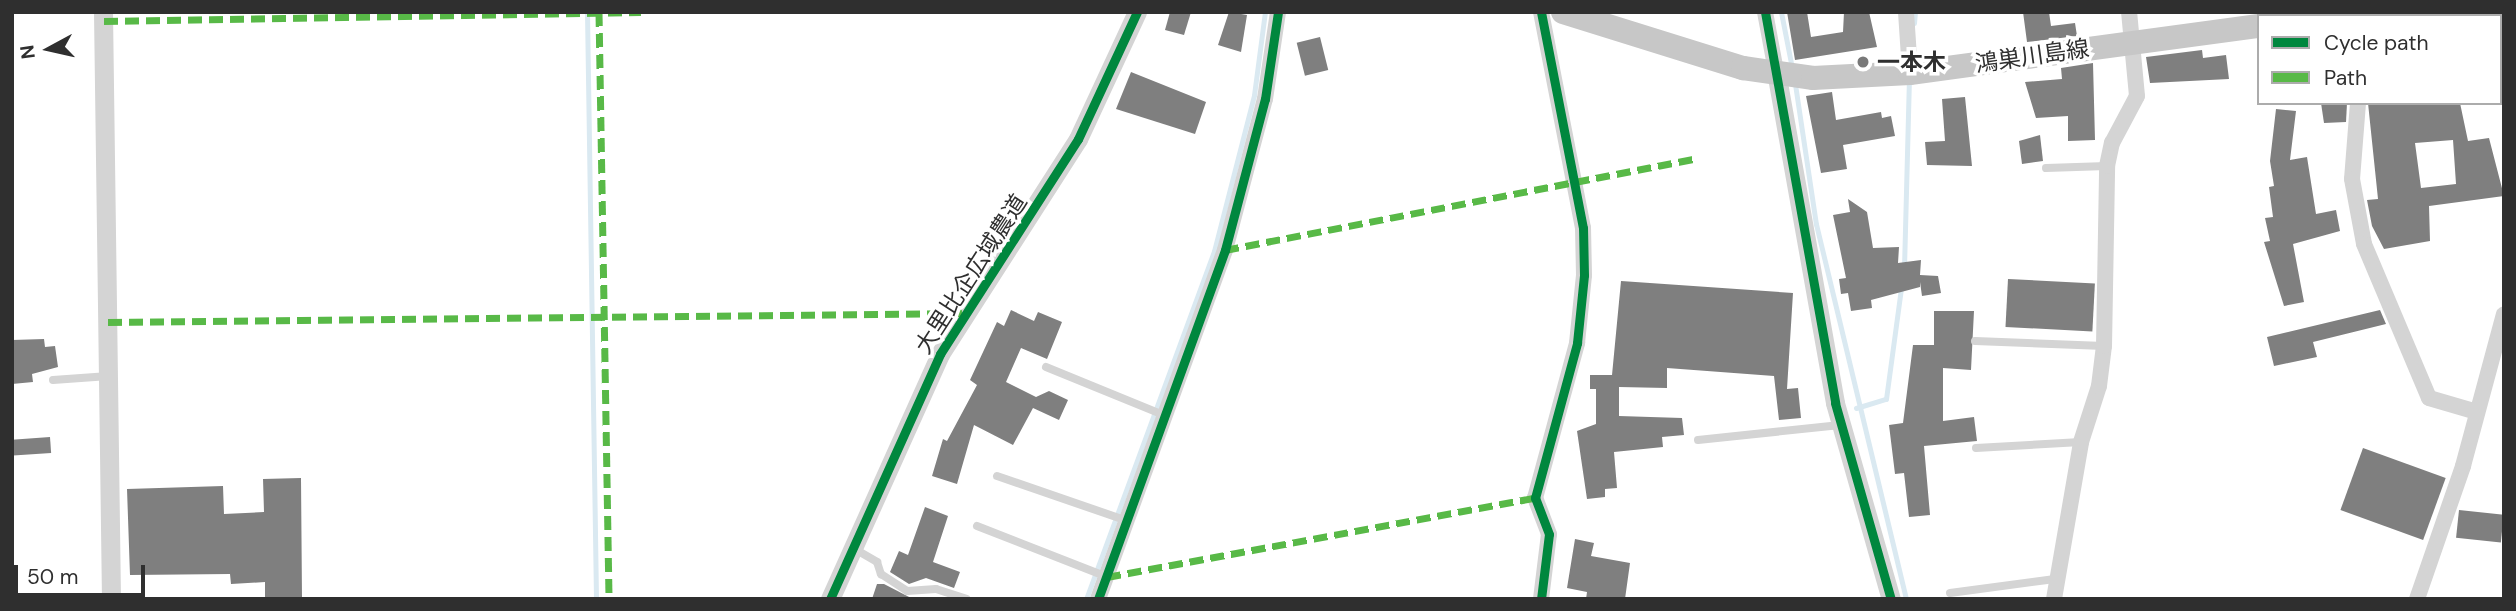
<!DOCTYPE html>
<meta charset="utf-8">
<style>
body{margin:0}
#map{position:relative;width:2516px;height:611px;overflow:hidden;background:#fff;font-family:"DM Sans","Noto Sans JP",sans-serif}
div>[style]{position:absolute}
.stream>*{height:5px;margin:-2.5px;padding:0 2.5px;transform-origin:2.5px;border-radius:2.5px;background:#dae9f1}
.building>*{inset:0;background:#7f7f7f;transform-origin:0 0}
.service>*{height:8px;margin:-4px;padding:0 4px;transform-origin:4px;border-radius:4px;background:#d4d4d4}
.minor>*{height:16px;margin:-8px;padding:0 8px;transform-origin:8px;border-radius:8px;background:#d4d4d4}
.tertiary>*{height:19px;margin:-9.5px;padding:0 9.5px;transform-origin:9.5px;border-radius:9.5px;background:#d4d4d4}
.primary>*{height:24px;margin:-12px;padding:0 12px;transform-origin:12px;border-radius:12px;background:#c7c7c7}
.quiet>*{height:7px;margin-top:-3.5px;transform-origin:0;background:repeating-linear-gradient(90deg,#58b947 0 14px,transparent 0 21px)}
.cycleway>*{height:9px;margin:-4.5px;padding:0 4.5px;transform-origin:4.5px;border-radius:4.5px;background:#00873e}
.dots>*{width:19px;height:19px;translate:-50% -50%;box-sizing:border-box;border:4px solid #fff;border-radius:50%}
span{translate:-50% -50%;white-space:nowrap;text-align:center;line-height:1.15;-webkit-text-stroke:7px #fff;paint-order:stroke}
.street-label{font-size:23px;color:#2f2f2f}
.poi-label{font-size:23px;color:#2f2f2f;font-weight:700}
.left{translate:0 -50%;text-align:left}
.frame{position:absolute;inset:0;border:14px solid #2f2f2f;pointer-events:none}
.legend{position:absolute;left:2257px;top:14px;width:245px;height:91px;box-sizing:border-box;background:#fff;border:2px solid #acacac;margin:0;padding:9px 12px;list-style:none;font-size:21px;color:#2f2f2f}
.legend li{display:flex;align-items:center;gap:14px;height:35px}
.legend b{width:35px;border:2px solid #acacac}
.north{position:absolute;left:14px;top:14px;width:70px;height:70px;-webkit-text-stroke:5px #fff;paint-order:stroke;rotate:262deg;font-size:19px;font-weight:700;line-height:28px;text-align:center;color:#2f2f2f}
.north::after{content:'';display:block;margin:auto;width:24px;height:32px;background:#2f2f2f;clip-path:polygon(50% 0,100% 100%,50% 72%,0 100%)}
.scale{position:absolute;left:14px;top:565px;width:131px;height:32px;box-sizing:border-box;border:4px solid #2f2f2f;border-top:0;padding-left:9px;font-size:21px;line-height:24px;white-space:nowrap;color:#2f2f2f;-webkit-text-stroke:5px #fff;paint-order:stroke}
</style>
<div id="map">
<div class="stream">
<div style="left:587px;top:12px;width:587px;rotate:89.12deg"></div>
<div style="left:1781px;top:12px;width:57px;rotate:78.9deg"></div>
<div style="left:1914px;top:23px;width:11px;rotate:-85deg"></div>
<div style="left:1795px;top:84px;width:142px;rotate:81.5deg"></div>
<div style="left:1816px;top:224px;width:386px;rotate:76.5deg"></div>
<div style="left:1904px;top:268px;width:190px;rotate:-88.5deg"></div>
<div style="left:1856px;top:408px;width:31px;rotate:-17deg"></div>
<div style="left:1886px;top:399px;width:112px;rotate:-82.3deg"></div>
<div style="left:1086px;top:599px;width:371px;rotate:-69.8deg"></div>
<div style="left:1214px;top:251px;width:161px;rotate:-75.6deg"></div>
<div style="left:1254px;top:95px;width:84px;rotate:-82.5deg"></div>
</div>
<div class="building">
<div style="clip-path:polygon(1170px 12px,1191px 12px,1184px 35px,1165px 30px)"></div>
<div style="clip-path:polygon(1229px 12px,1247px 15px,1241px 52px,1218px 45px)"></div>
<div style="clip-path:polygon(1787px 12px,1807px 12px,1811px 37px,1843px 32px,1844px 12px,1869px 12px,1877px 47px,1795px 60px)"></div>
<div style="clip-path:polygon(2023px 12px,2049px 12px,2051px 26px,2075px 23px,2077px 36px,2027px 42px)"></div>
<div style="left:1320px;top:37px;width:34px;height:24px;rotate:76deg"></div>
<div style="clip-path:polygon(2202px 50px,2203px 58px,2226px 55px,2229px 79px,2150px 83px,2146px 57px)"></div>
<div style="clip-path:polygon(2093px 63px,2095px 140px,2068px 141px,2068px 116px,2036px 118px,2025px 82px,2062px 79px,2061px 68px)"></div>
<div style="clip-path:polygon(1131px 72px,1206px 102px,1195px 134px,1116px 109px)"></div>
<div style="clip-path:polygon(1832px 92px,1836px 120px,1881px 112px,1882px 118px,1891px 116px,1895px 136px,1843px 145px,1847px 169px,1821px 173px,1806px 96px)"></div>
<div style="clip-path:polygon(1965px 97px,1972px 166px,1927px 165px,1925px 142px,1945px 141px,1942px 99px)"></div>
<div style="clip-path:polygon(2321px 103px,2347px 103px,2346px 122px,2324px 123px)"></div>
<div style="clip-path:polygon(evenodd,2368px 103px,2460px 103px,2468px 141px,2489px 138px,2504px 196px,2429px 206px,2430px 241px,2384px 249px,2372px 226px,2367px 200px,2378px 199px,2368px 103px,2453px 140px,2456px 184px,2421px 188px,2415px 143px,2453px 140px)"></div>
<div style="clip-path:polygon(2276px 109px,2296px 111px,2290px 160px,2307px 157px,2316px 214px,2336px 210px,2340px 231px,2293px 244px,2304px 302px,2284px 306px,2264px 242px,2270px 241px,2265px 218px,2273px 217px,2269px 187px,2274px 186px,2270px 161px)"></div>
<div style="clip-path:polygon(2040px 135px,2043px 161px,2022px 164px,2019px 141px)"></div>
<div style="clip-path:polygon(1848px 199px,1867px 212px,1873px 248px,1899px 247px,1898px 263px,1921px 260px,1920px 275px,1938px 276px,1941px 293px,1922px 296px,1920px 282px,1920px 287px,1871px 300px,1872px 308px,1851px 311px,1848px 293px,1841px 294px,1839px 279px,1846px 278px,1833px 215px,1850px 212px)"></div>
<div style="left:2008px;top:279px;width:87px;height:48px;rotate:3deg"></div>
<div style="clip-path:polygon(1621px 281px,1793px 293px,1787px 389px,1798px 388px,1801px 418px,1779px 420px,1774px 376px,1667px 368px,1667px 388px,1619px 387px,1619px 416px,1682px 418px,1684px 435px,1662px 437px,1663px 447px,1614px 452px,1617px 488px,1605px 489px,1605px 497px,1587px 499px,1577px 431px,1596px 424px,1596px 389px,1590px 389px,1590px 375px,1612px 375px)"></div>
<div style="clip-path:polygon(1011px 310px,1034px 321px,1038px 312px,1062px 322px,1047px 359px,1021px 348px,1006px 382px,1036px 397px,1049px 391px,1068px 400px,1059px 420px,1033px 408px,1013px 445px,974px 425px,957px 484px,932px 476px,943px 439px,947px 441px,977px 385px,970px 380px,997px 322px,1004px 326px)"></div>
<div style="clip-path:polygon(2380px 310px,2386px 324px,2313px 342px,2317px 357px,2274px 366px,2267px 337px)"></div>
<div style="clip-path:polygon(1934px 311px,1974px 311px,1971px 370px,1943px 368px,1943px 421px,1974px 417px,1977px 441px,1924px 446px,1930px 515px,1909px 517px,1904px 473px,1895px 474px,1889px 425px,1903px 423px,1913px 345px,1934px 345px)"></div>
<div style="clip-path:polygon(44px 339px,45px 347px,55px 346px,58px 367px,32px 374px,33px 382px,12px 384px,12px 340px)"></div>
<div style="left:50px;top:437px;width:16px;height:38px;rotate:86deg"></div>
<div style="left:2363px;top:448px;width:88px;height:66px;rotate:20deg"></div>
<div style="clip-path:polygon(301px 478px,302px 598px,265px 598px,265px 582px,231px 584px,230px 574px,130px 575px,127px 489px,223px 486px,224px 514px,264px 512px,263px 479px)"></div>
<div style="clip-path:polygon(925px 507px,948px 516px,933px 562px,960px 572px,954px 588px,926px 578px,909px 584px,890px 572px,899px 551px,908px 555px)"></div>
<div style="left:2459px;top:510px;width:45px;height:28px;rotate:6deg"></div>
<div style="clip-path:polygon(1575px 539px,1594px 543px,1591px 556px,1630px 563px,1625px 599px,1586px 599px,1587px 592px,1567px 588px)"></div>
<div style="clip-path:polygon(877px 584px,884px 584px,913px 599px,872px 599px)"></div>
</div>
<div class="service">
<div style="left:2046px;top:168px;width:61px;rotate:-1.9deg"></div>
<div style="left:1975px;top:341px;width:129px;rotate:2.2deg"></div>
<div style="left:1046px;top:367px;width:130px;rotate:22.2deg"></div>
<div style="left:53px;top:380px;width:56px;rotate:-4.1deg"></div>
<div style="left:1698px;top:440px;width:143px;rotate:-6deg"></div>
<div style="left:1976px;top:448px;width:105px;rotate:-3.3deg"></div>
<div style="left:997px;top:476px;width:139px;rotate:19deg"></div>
<div style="left:977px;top:526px;width:140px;rotate:21.4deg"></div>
<div style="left:853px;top:548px;width:28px;rotate:30deg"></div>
<div style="left:877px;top:562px;width:13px;rotate:72deg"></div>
<div style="left:881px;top:574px;width:31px;rotate:33deg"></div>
<div style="left:907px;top:591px;width:29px;rotate:-4deg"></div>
<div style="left:936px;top:589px;width:32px;rotate:18deg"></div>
<div style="left:1950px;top:593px;width:106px;rotate:-7.6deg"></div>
</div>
<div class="minor">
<div style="left:1765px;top:12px;width:66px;rotate:79.5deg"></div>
<div style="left:1906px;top:12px;width:61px;rotate:86.2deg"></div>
<div style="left:2358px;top:103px;width:76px;rotate:94.5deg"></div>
<div style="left:2352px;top:179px;width:66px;rotate:79.5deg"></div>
<div style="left:2364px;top:244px;width:167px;rotate:67.1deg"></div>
<div style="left:2429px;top:398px;width:50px;rotate:16.3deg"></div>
<div style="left:1098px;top:599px;width:371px;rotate:-70deg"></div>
<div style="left:1225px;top:250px;width:156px;rotate:-75.2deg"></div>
<div style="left:1265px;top:99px;width:88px;rotate:-81.5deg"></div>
<div style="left:1541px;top:599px;width:65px;rotate:-83deg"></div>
<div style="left:1549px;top:534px;width:39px;rotate:-111deg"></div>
<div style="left:1535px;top:498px;width:161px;rotate:-74.8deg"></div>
<div style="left:1577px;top:343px;width:68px;rotate:-84.1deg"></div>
<div style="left:1584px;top:275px;width:47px;rotate:-91.2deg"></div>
<div style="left:1583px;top:228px;width:220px;rotate:-101deg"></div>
<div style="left:2054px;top:599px;width:159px;rotate:-80.2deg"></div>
<div style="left:2081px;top:442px;width:59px;rotate:-72.2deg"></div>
<div style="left:2099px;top:386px;width:40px;rotate:-82.9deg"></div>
<div style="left:2104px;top:346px;width:180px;rotate:-89deg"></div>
<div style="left:2107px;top:166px;width:24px;rotate:-78deg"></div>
<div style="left:2112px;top:143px;width:53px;rotate:-62deg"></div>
<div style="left:2137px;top:96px;width:84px;rotate:-95.4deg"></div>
<div style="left:2417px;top:599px;width:141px;rotate:-70.9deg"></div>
<div style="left:2463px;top:466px;width:157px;rotate:-74.9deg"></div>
</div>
<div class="tertiary">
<div style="left:103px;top:12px;width:587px;rotate:89.22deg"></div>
<div style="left:1777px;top:77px;width:331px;rotate:79.9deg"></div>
<div style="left:1835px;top:403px;width:204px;rotate:74.1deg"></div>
<div style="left:830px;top:599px;width:269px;rotate:-65.8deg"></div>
<div style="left:940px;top:354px;width:255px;rotate:-57.3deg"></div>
<div style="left:1078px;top:139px;width:140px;rotate:-65.1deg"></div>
</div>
<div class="primary">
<div style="left:1563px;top:12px;width:189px;rotate:17.3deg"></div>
<div style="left:1743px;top:68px;width:71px;rotate:8.1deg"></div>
<div style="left:1813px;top:78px;width:97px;rotate:-3deg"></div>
<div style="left:1910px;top:73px;width:352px;rotate:-7.7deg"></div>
<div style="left:2436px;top:12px;width:41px;rotate:5.6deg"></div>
<div style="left:2337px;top:16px;width:39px;rotate:-6deg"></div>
<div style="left:2500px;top:18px;width:4px;rotate:14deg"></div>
</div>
<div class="quiet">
<div style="left:599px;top:12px;width:587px;rotate:89.02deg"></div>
<div style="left:104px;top:21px;width:537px;rotate:-0.96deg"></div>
<div style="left:1225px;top:250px;width:481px;rotate:-11deg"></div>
<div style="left:108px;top:322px;width:861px;rotate:-0.6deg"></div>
<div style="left:1107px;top:577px;width:435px;rotate:-10.5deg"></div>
</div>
<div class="cycleway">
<div style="left:1765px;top:12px;width:397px;rotate:79.8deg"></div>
<div style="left:1835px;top:403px;width:204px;rotate:74.1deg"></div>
<div style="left:830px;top:599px;width:269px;rotate:-65.8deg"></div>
<div style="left:940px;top:354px;width:255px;rotate:-57.3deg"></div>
<div style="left:1078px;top:139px;width:140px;rotate:-65.1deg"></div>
<div style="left:1098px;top:599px;width:371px;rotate:-70deg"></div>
<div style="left:1225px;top:250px;width:156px;rotate:-75.2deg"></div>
<div style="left:1265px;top:99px;width:88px;rotate:-81.5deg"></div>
<div style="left:1541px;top:599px;width:65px;rotate:-83deg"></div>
<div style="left:1549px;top:534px;width:39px;rotate:-111deg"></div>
<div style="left:1535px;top:498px;width:161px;rotate:-74.8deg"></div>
<div style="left:1577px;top:343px;width:68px;rotate:-84.1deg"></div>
<div style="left:1584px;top:275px;width:47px;rotate:-91.2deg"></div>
<div style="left:1583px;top:228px;width:220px;rotate:-101deg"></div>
</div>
<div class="dots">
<div style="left:1863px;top:62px;background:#787878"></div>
</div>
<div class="street-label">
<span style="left:2032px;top:56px;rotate:-8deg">鴻巣川島線</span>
<span style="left:971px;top:274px;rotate:-57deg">大里比企広域農道</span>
</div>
<div class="poi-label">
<span class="left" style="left:1877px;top:62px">一本木</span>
</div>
<div class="frame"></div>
<ul class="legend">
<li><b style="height:9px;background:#00873e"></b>Cycle path</li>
<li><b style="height:9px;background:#58b947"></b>Path</li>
</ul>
<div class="north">N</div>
<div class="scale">50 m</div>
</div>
